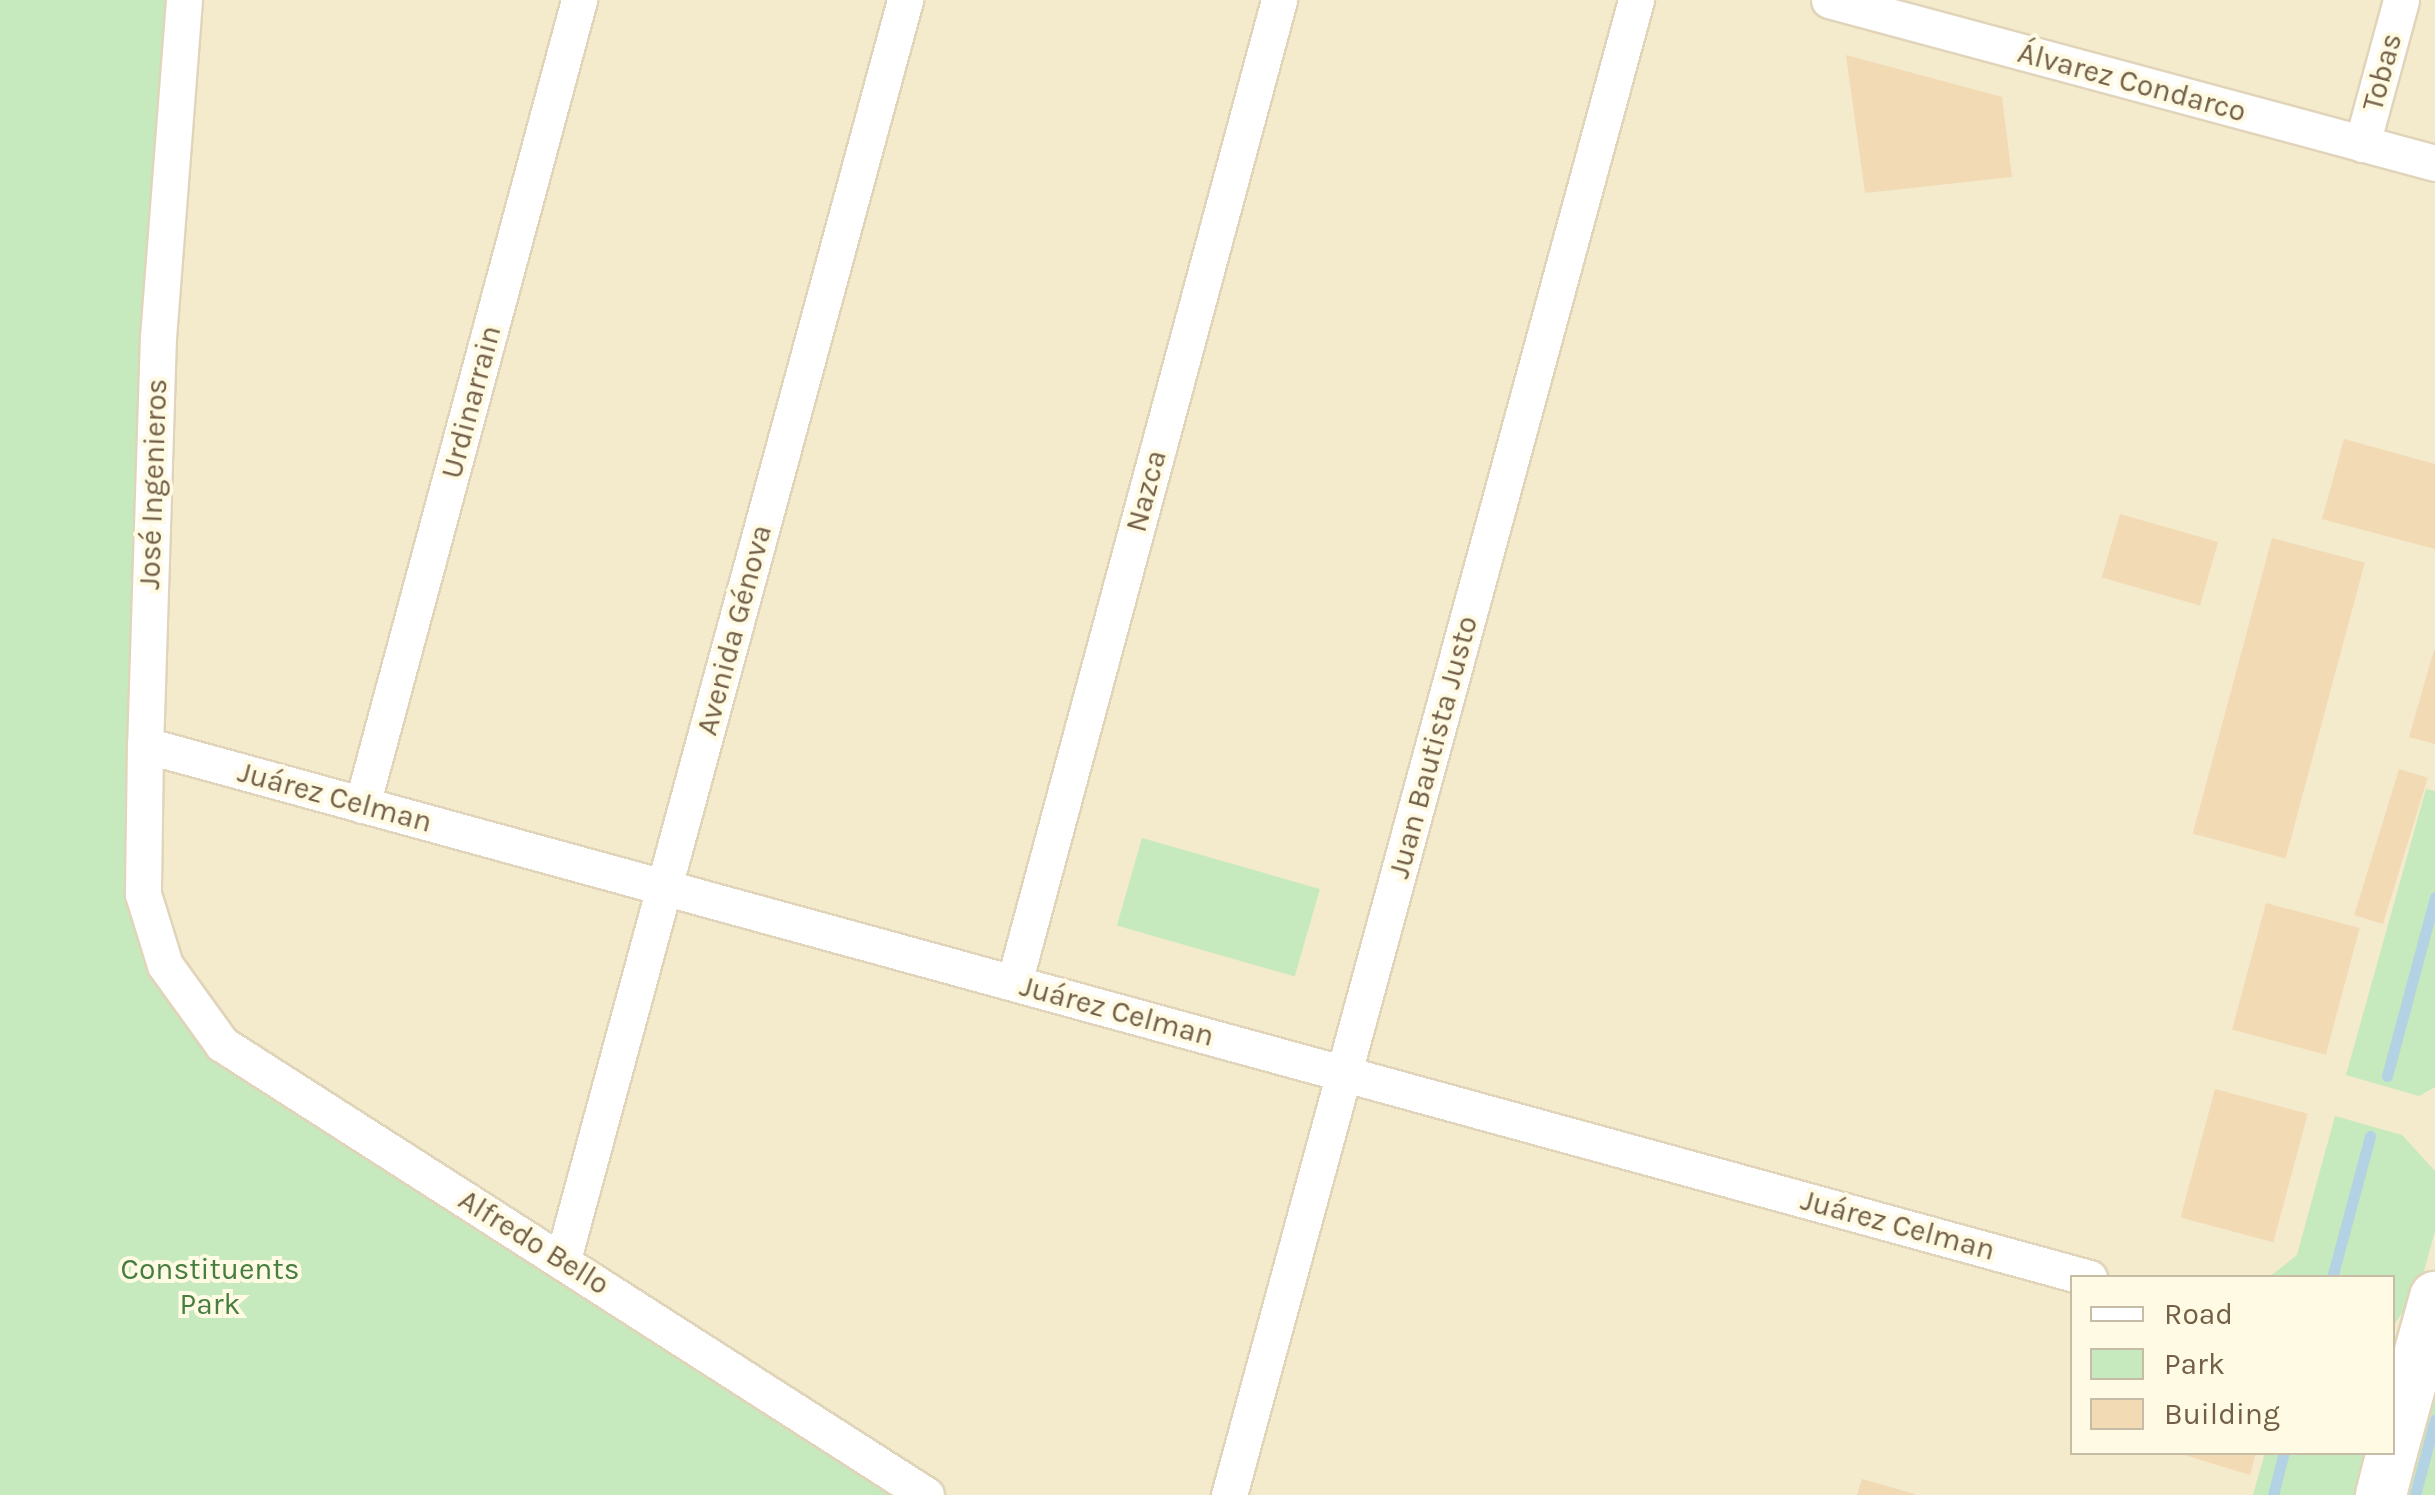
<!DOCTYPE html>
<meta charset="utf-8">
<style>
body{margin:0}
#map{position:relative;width:2435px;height:1495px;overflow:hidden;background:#fcf7de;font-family:Karla,sans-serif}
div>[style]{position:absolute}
.residential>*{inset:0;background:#f4eacc}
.green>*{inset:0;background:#c6e9bd;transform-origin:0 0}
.stream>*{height:11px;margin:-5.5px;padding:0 5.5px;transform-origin:5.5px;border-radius:5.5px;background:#b3d3e5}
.building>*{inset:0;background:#f2dab5;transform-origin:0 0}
.roads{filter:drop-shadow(2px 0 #e0d4ba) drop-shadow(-2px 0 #e0d4ba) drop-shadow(0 2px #e0d4ba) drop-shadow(0 -2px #e0d4ba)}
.street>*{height:35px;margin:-17.5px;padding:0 17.5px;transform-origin:17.5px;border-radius:17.5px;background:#fff}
.secondary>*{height:50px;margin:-25px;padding:0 25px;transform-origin:25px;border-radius:25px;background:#fff}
span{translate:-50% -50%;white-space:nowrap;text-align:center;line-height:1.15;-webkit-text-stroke:8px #fffae4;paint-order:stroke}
.street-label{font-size:30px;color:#725f46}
.park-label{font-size:30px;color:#467e40}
.legend{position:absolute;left:2070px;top:1275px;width:325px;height:180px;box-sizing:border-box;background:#fffae4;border:2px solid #c7bca5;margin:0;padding:12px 18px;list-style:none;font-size:30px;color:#725f46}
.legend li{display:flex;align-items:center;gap:20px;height:50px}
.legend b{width:50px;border:2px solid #c7bca5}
</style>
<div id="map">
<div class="residential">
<div style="clip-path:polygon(evenodd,184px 0,2435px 0,2435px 1495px,926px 1495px,222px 1044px,165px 965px,145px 745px,184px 0,2072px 1278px,2392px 1278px,2392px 1452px,2072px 1452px,2072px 1278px)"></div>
</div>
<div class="green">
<div style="clip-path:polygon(0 0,184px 0,143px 894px,222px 1044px,926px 1495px,0 1495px)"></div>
<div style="clip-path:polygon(2426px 789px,2435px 791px,2435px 1087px,2419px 1096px,2346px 1075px)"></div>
<div style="left:1142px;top:838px;width:185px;height:91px;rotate:16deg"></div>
<div style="clip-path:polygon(2335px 1116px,2402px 1135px,2435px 1171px,2435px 1231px,2419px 1289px,2393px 1326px,2392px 1278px,2268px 1278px,2297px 1255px)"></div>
<div style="clip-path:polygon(2435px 1297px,2435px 1495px,2381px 1495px)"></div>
<div style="clip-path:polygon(2265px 1453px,2378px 1453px,2367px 1495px,2253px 1495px)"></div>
</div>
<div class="stream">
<div style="left:2387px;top:1076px;width:185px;rotate:-75deg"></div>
<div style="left:2332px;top:1278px;width:147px;rotate:-75deg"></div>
<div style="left:2273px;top:1495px;width:44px;rotate:-75.7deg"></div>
<div style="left:2415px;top:1495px;width:78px;rotate:-75.1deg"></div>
</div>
<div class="building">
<div style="clip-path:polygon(1846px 55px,2002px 97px,2012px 177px,1865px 193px)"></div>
<div style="clip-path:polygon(2344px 439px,2435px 464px,2435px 549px,2322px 519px)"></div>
<div style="left:2120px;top:514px;width:102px;height:66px;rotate:16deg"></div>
<div style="left:2272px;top:538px;width:96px;height:306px;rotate:15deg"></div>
<div style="clip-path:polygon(2434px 650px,2435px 650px,2435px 744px,2409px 737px)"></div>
<div style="left:2399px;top:769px;width:30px;height:153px;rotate:17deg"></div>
<div style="left:2266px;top:903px;width:97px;height:131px;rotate:15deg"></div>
<div style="left:2215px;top:1089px;width:96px;height:133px;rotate:15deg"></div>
<div style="clip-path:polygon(2175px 1452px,2256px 1452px,2250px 1475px)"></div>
<div style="clip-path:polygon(1862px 1479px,1915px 1494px,1915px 1495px,1857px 1495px)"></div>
</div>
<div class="roads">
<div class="street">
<div style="left:184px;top:0;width:337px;rotate:94.4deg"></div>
<div style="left:158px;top:336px;width:409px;rotate:91.8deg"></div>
<div style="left:145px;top:745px;width:149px;rotate:90.8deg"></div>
<div style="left:143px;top:894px;width:74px;rotate:72.8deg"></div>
<div style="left:165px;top:965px;width:97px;rotate:54.2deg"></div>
<div style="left:222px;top:1044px;width:836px;rotate:32.64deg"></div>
<div style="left:1829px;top:0;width:628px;rotate:15.05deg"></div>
<div style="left:2362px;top:144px;width:149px;rotate:-74.8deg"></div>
<div style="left:145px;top:745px;width:2016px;rotate:15.33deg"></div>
<div style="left:362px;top:805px;width:834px;rotate:-74.91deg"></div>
<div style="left:1014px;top:983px;width:1018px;rotate:-74.91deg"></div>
<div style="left:563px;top:1259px;width:1305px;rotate:-74.8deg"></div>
<div style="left:1229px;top:1495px;width:1549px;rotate:-74.77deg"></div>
</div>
<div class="secondary">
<div style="left:2392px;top:1452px;width:161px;rotate:-74.5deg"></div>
<div style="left:2381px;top:1495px;width:44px;rotate:-75.7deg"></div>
</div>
</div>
<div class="street-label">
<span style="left:2382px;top:72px;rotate:-75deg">Tobas</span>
<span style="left:2132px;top:82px;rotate:15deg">Álvarez Condarco</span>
<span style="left:471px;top:402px;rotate:-75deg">Urdinarrain</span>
<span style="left:153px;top:484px;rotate:-88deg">José Ingenieros</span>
<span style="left:1146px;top:491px;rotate:-75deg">Nazca</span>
<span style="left:734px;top:630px;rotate:-75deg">Avenida Génova</span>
<span style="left:1433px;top:747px;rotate:-75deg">Juan Bautista Justo</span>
<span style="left:335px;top:797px;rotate:15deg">Juárez Celman</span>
<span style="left:1117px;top:1011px;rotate:15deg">Juárez Celman</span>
<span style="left:1898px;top:1225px;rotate:15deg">Juárez Celman</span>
<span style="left:534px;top:1242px;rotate:32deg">Alfredo Bello</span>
</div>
<div class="park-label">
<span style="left:210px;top:1286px">Constituents<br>Park</span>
</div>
<ul class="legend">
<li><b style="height:12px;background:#fff"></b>Road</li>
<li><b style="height:28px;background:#c6e9bd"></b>Park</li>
<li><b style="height:28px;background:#f2dab5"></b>Building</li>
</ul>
</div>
